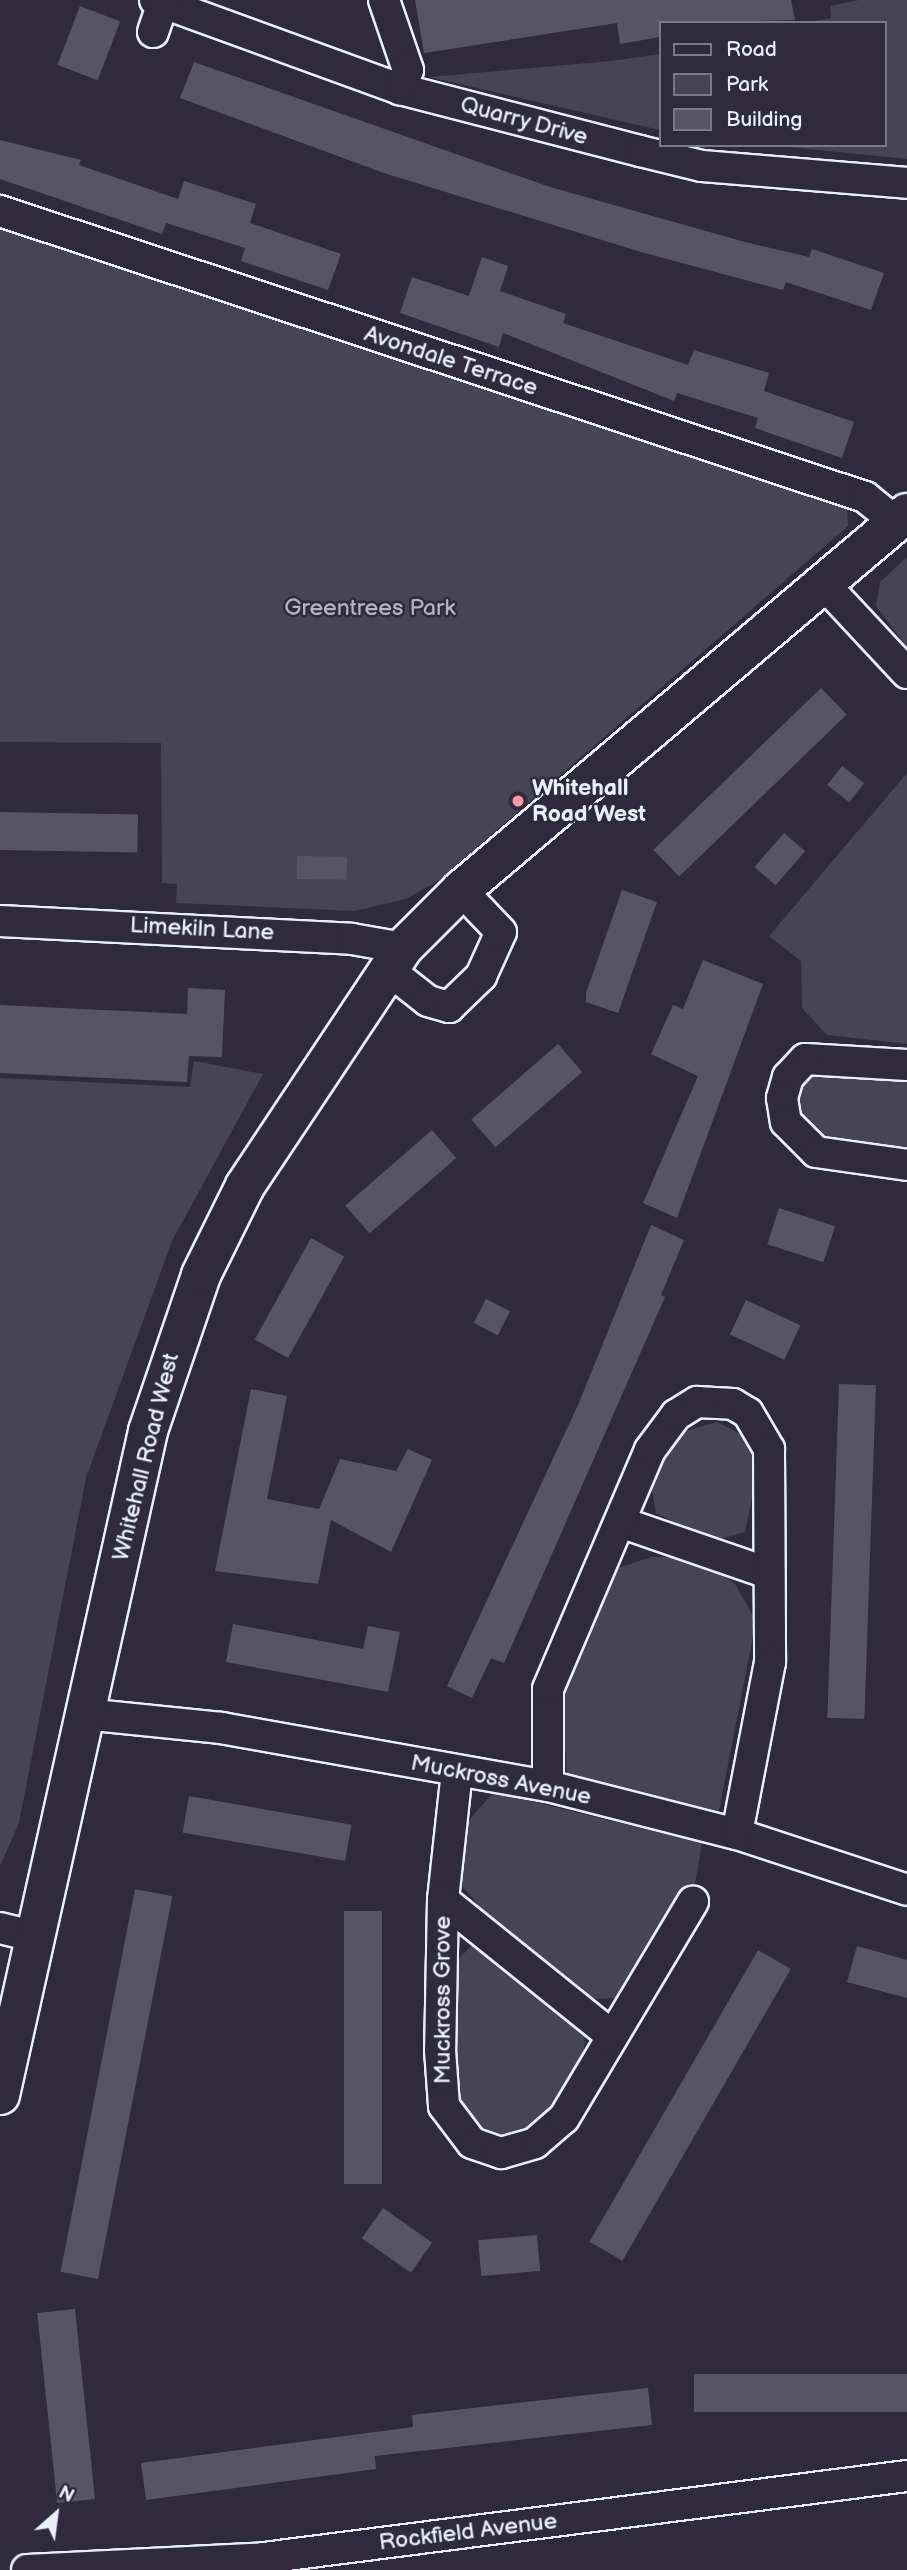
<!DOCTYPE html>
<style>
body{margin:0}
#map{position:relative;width:907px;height:2570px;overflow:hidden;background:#2f2a3d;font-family:"Balsamiq Sans",sans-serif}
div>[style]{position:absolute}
.green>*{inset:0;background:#464455}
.building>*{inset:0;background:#575565;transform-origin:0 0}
.roads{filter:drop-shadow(2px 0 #e8f1f8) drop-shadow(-2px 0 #e8f1f8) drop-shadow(0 2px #e8f1f8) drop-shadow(0 -2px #e8f1f8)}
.street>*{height:30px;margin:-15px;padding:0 15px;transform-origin:15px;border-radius:15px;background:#2f2a3d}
.secondary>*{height:38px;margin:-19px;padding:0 19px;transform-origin:19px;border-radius:19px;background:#2f2a3d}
.dots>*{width:19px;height:19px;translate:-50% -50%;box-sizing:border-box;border:4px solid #2f2a3d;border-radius:50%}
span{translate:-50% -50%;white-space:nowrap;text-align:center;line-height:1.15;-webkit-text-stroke:5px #2f2a3d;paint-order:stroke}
.street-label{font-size:23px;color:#e8f1f8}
.park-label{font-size:23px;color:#afb4bf}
.poi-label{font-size:23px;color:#e8f1f8;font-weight:700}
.left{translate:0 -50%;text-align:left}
.legend{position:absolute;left:659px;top:21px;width:228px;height:126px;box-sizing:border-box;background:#2f2a3d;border:2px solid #797a88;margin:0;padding:9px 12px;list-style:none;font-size:21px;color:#e8f1f8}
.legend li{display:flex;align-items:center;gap:14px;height:35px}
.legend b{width:35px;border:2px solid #797a88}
.north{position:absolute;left:21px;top:2479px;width:70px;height:70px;-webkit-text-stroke:5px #2f2a3d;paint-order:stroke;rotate:28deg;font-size:19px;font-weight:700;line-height:28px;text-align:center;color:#e8f1f8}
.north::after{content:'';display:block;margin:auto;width:24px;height:32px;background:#e8f1f8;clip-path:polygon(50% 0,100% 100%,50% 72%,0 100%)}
</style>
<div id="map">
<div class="green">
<div style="clip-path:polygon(859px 0,907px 0,907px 159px,770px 145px,884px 145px,884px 23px,803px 23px,831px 18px,830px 6px)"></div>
<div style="clip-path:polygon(660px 54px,660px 130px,429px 77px,611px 61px)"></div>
<div style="clip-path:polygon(0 224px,826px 496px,847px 508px,848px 526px,438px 881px,406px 899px,354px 911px,176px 903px,177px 884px,162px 883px,161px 743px,0 742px)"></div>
<div style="clip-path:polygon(907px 557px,907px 647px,876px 606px,880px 582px)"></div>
<div style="clip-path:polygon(907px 773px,907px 1044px,827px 1035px,802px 1008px,801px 961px,769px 936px)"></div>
<div style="clip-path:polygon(194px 1061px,263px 1074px,172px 1241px,86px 1478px,19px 1823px,0 1866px,0 1078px,190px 1087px)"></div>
<div style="clip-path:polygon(811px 1072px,907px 1076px,907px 1154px,822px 1141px,793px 1109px,796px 1086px)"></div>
<div style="clip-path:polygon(717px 1422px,748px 1438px,758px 1467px,745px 1532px,713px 1541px,656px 1513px,651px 1482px,678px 1433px)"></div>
<div style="clip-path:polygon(651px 1557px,677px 1557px,713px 1569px,735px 1584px,756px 1621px,719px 1811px,567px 1778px,561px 1684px,615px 1569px)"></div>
<div style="clip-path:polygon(494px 1792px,702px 1843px,694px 1889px,669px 1909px,618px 1998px,588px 1999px,494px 1923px,463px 1887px,457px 1861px,467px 1822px)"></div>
<div style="clip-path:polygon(471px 1946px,481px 1947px,578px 2022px,585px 2036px,583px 2064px,562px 2097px,540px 2125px,503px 2141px,467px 2122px,453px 2090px,454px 1964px)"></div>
</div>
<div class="building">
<div style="clip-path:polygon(415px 0,791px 0,795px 20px,660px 23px,660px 37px,620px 44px,617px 23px,424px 53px)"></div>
<div style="left:80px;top:6px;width:43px;height:63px;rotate:21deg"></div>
<div style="clip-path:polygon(194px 62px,550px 187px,745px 242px,809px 257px,812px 249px,884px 273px,871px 310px,786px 282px,783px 290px,641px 252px,384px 173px,180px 98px)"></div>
<div style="clip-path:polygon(0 140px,81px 160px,79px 165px,178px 199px,184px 181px,256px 204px,250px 223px,341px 254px,328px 290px,241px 261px,245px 248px,166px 223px,162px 234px,0 179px)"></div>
<div style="clip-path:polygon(482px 257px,508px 266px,500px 291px,566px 314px,563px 323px,688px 365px,694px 350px,769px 373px,764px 391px,854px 422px,842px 458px,755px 428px,758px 418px,677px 393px,674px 401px,503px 333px,499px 347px,400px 313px,412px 277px,469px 296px)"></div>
<div style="left:821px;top:688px;width:37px;height:233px;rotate:46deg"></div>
<div style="left:842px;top:766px;width:28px;height:24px;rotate:38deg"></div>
<div style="left:0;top:812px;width:138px;height:38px;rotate:1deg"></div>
<div style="left:784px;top:833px;width:28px;height:45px;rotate:41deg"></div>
<div style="left:297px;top:856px;width:50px;height:23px;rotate:1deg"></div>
<div style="clip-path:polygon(622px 890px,657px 902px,618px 1013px,586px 1002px,586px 993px)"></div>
<div style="clip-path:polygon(703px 960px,763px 984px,677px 1218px,643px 1203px,698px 1076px,651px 1054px,673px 1005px,683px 1009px)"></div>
<div style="clip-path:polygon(188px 988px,225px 990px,222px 1057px,189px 1056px,187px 1082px,0 1073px,0 1005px,187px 1014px)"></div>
<div style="left:558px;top:1044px;width:37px;height:115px;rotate:49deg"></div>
<div style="left:432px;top:1130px;width:37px;height:115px;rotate:49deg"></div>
<div style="left:779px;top:1208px;width:59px;height:38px;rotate:18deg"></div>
<div style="clip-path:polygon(651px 1225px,684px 1240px,661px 1295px,665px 1297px,504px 1663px,491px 1658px,472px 1698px,447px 1686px,578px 1405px)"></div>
<div style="left:311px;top:1238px;width:38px;height:116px;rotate:29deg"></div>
<div style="left:486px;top:1299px;width:27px;height:27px;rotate:27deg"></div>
<div style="left:746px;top:1300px;width:60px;height:38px;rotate:25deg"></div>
<div style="left:839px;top:1384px;width:37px;height:334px;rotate:2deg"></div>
<div style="clip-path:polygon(251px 1389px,287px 1396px,267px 1499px,319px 1509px,340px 1459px,396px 1471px,408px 1449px,432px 1460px,391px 1552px,331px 1520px,318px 1584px,215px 1571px)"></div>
<div style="clip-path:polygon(233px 1624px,363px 1649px,368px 1626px,400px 1632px,388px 1692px,226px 1662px)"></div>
<div style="left:189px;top:1796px;width:165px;height:37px;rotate:10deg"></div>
<div style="left:135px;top:1889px;width:38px;height:390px;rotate:11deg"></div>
<div style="left:344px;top:1911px;width:38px;height:273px"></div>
<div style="clip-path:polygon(857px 1946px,907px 1960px,907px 1998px,847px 1982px)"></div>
<div style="left:758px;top:1950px;width:38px;height:337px;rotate:30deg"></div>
<div style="left:383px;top:2208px;width:60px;height:37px;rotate:35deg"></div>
<div style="left:537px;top:2235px;width:36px;height:59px;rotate:85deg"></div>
<div style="left:75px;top:2309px;width:191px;height:38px;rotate:84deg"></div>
<div style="left:907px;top:2374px;width:38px;height:213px;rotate:90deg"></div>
<div style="clip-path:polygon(648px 2388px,652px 2425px,375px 2456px,376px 2469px,146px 2500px,141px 2463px,413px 2427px,412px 2415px)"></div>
</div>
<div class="roads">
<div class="street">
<div style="left:155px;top:0;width:261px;rotate:20deg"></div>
<div style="left:400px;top:89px;width:248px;rotate:14.5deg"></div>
<div style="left:640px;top:151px;width:64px;rotate:13.6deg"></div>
<div style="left:702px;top:166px;width:206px;rotate:4.7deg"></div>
<div style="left:384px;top:0;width:74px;rotate:71.1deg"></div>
<div style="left:408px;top:70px;width:21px;rotate:113deg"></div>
<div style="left:153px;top:32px;width:34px;rotate:-71deg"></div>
<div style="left:0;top:211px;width:911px;rotate:18.3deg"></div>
<div style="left:865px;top:497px;width:40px;rotate:39deg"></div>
<div style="left:823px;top:583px;width:123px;rotate:47deg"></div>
<div style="left:0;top:921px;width:352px;rotate:2.9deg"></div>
<div style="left:352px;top:939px;width:52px;rotate:10deg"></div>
<div style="left:386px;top:968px;width:53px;rotate:38.2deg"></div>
<div style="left:428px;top:1001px;width:22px;rotate:16deg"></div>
<div style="left:449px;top:1007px;width:45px;rotate:-44.1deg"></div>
<div style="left:481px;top:976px;width:48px;rotate:-65.6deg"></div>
<div style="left:501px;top:932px;width:58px;rotate:-133.6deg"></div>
<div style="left:907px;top:1065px;width:102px;rotate:-176.6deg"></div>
<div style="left:805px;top:1059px;width:25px;rotate:133deg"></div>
<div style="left:788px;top:1077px;width:22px;rotate:106deg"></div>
<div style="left:782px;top:1098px;width:24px;rotate:81deg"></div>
<div style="left:786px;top:1122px;width:42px;rotate:45deg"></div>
<div style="left:816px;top:1152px;width:92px;rotate:8.1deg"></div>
<div style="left:620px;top:1522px;width:153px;rotate:19deg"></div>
<div style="left:84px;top:1714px;width:138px;rotate:5.8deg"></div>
<div style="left:221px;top:1728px;width:332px;rotate:10.1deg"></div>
<div style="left:548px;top:1786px;width:195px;rotate:14.3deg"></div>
<div style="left:737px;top:1834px;width:179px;rotate:18.2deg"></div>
<div style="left:457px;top:1771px;width:130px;rotate:96.2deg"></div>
<div style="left:443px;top:1900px;width:150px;rotate:91.1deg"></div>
<div style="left:440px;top:2050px;width:56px;rotate:85.9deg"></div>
<div style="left:444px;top:2106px;width:46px;rotate:52.9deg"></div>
<div style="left:472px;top:2143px;width:31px;rotate:19deg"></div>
<div style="left:501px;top:2153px;width:35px;rotate:-16deg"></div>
<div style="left:535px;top:2143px;width:38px;rotate:-41deg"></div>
<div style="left:564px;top:2118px;width:252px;rotate:-59.2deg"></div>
<div style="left:548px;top:1786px;width:97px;rotate:-90deg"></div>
<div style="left:548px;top:1689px;width:260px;rotate:-66.9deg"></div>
<div style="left:650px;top:1450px;width:44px;rotate:-53.4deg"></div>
<div style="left:676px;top:1415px;width:25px;rotate:-32deg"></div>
<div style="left:697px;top:1402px;width:36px;rotate:3deg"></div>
<div style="left:733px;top:1404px;width:17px;rotate:31deg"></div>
<div style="left:748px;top:1413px;width:42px;rotate:59.7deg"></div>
<div style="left:769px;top:1449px;width:213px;rotate:89.7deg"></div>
<div style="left:770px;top:1662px;width:175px;rotate:100.9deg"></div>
<div style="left:443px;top:1900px;width:217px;rotate:38.8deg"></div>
<div style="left:0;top:1928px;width:33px;rotate:14deg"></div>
<div style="left:27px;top:2570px;width:229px;rotate:-2.8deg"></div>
<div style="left:256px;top:2559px;width:656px;rotate:-7.27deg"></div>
</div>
<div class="secondary">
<div style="left:0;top:2095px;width:680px;rotate:-77.43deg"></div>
<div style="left:148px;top:1431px;width:165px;rotate:-71.2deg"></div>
<div style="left:201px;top:1275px;width:99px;rotate:-63.7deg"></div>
<div style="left:245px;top:1186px;width:286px;rotate:-56.4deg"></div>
<div style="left:403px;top:948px;width:82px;rotate:-45deg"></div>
<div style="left:461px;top:890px;width:584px;rotate:-40.21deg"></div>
</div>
</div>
<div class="dots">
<div style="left:518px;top:801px;background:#ff9aa2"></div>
</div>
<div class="street-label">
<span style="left:524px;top:121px;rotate:15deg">Quarry Drive</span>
<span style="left:451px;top:361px;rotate:18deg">Avondale Terrace</span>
<span style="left:202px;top:929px;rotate:3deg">Limekiln Lane</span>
<span style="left:146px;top:1457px;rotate:-76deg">Whitehall Road West</span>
<span style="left:501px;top:1780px;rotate:11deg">Muckross Avenue</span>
<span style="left:443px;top:2000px;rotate:-90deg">Muckross Grove</span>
<span style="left:468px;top:2532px;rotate:-7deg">Rockfield Avenue</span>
</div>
<div class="park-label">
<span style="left:370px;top:608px">Greentrees Park</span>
</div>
<div class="poi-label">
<span class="left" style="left:532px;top:801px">Whitehall<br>Road West</span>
</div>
<ul class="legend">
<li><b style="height:9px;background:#2f2a3d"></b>Road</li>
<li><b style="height:19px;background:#464455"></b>Park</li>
<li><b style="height:19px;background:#575565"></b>Building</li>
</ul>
<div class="north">N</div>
</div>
